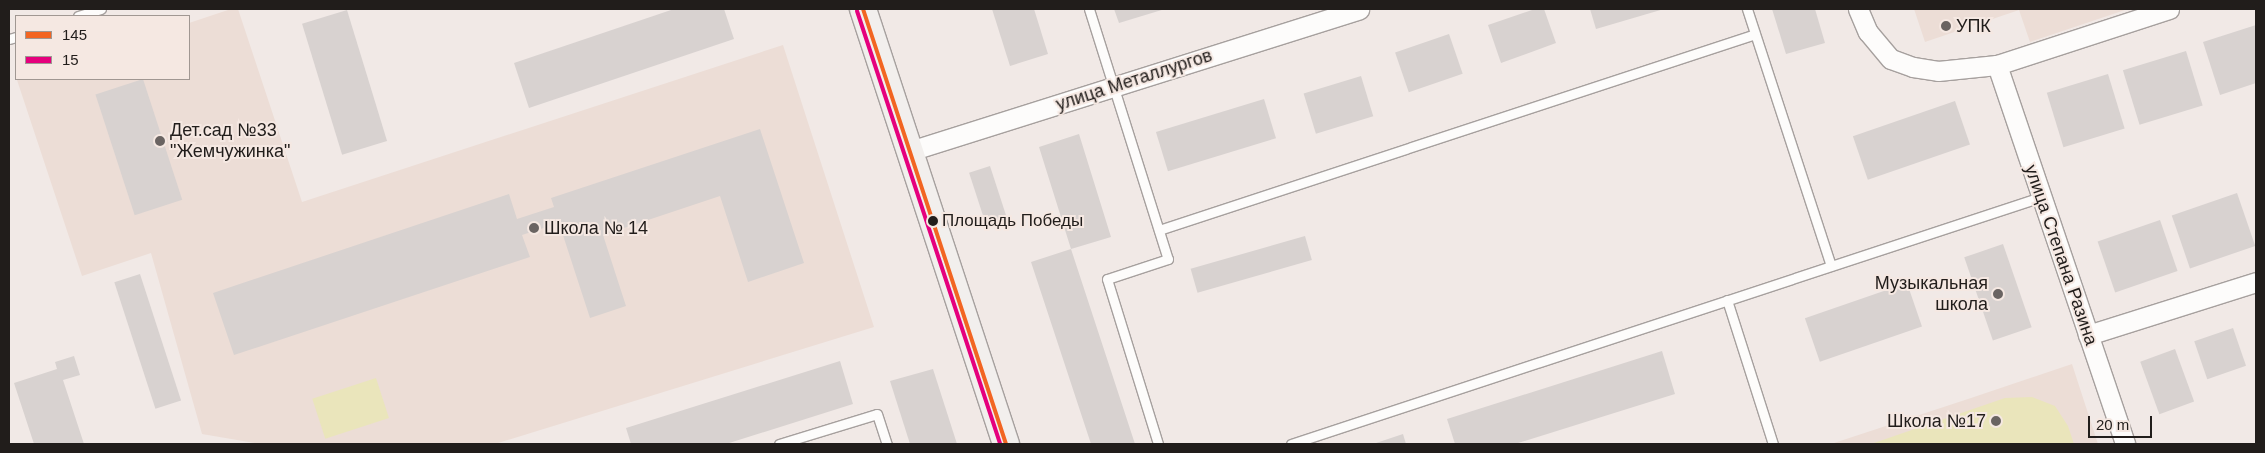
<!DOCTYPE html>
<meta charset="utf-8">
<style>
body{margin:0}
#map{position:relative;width:2265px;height:453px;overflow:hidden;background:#f1e9e6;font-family:Arial,sans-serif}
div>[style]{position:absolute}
.built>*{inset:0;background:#ecddd6}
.green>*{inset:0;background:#eae5bb;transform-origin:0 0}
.building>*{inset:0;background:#d8d2d0;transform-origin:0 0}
.roads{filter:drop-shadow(1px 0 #a6a09e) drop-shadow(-1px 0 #a6a09e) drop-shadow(0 1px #a6a09e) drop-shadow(0 -1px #a6a09e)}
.lane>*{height:9px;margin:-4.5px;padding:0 4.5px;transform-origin:4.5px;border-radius:4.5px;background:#fdfcfb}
.street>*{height:19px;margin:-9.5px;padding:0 9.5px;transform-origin:9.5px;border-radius:9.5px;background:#fdfcfb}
.secondary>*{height:26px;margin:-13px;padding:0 13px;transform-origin:13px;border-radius:13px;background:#f2efed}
.bus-1>*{height:4px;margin:-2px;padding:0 2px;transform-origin:2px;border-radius:2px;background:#f26522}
.bus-2>*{height:4px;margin:-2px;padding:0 2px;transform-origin:2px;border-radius:2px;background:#e5007d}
.dots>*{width:14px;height:14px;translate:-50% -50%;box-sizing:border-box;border:2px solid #f5e8e2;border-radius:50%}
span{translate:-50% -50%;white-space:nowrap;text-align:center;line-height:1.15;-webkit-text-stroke:4px #f5e8e2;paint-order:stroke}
.bus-label{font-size:17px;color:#211d1b}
.left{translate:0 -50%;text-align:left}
.poi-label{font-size:18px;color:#211d1b}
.right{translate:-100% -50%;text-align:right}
.street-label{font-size:18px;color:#211d1b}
.frame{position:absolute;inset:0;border:10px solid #211d1b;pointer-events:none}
.legend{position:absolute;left:15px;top:15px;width:175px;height:65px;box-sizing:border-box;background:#f5e8e2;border:1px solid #a09792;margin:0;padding:6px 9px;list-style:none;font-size:15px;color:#211d1b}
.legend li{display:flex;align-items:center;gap:10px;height:25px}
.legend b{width:25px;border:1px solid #a09792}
.scale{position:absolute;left:2088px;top:416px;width:64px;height:22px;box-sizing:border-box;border:2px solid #211d1b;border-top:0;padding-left:6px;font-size:15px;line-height:18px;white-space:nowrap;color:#211d1b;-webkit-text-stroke:4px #f5e8e2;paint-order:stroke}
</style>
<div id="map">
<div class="built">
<div style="clip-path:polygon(231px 9px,238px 9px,302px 202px,783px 45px,874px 327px,495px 444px,260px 444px,202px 434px,151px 253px,82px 276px,17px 80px,189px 79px,189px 23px)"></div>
<div style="clip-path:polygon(1914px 9px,2128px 9px,2030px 42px,2019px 10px,1925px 42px)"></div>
<div style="clip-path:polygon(2072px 364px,2098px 444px,1831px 444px,1971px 398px)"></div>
</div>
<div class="green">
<div style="left:376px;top:378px;width:42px;height:67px;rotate:72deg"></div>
<div style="clip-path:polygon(2032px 397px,2055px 406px,2068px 426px,2074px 444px,1871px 444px,2005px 398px)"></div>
</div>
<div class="building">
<div style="clip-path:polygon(674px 9px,724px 9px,734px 39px,529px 108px,514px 63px)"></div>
<div style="clip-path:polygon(992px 9px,1034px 9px,1048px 54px,1010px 66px)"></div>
<div style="clip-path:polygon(1114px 9px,1165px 9px,1119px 23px)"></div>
<div style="clip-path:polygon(1535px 9px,1544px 9px,1556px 43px,1501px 63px,1488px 25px)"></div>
<div style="clip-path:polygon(1590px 9px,1664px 9px,1596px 29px)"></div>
<div style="clip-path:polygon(1772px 9px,1815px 9px,1825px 43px,1786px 54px)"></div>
<div style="left:347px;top:10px;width:137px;height:47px;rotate:73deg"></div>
<div style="clip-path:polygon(2256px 25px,2256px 83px,2220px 95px,2203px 42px)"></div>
<div style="left:1449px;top:34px;width:42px;height:57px;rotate:71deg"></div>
<div style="left:2186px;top:51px;width:57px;height:66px;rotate:73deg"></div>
<div style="left:2108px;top:74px;width:57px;height:64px;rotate:73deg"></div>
<div style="left:1361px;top:76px;width:42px;height:60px;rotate:73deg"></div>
<div style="left:143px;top:79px;width:127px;height:50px;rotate:72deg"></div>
<div style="left:1264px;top:99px;width:41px;height:113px;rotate:73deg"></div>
<div style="left:1955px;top:101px;width:46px;height:108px;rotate:71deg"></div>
<div style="clip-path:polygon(760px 129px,804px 263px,748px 282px,720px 196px,603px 235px,626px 306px,590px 318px,559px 223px,522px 235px,530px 257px,234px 355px,213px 293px,509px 194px,517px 219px,554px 207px,551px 198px)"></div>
<div style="clip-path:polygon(1079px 134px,1111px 237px,1071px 249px,1135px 444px,1091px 444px,1031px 262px,1071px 249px,1039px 147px)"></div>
<div style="left:990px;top:166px;width:55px;height:22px;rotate:72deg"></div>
<div style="left:2237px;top:193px;width:56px;height:69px;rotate:71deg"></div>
<div style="left:2160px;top:220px;width:54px;height:66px;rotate:71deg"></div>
<div style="left:1305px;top:236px;width:25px;height:119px;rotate:74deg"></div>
<div style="left:2003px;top:244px;width:88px;height:41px;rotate:71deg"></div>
<div style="left:140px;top:274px;width:133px;height:27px;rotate:72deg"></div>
<div style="left:1907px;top:283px;width:46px;height:108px;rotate:71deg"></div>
<div style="left:2233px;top:328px;width:40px;height:41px;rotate:71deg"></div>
<div style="left:2175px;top:349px;width:56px;height:37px;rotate:70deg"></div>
<div style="clip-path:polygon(1662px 351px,1675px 394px,1515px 444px,1455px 444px,1447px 419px)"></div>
<div style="clip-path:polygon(74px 356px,80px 375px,63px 380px,84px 444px,34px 444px,14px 383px,57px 369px,55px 362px)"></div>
<div style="clip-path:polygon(840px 361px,853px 404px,726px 444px,631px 444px,626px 428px)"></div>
<div style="clip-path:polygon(933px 369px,957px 444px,910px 444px,890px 381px)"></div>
<div style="clip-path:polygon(1403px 434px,1406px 444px,1373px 444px)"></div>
</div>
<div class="roads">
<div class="lane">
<div style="left:1089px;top:9px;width:262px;rotate:72.5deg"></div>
<div style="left:1168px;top:259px;width:64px;rotate:161.8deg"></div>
<div style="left:1107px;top:279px;width:173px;rotate:72.8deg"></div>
<div style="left:1747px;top:9px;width:270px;rotate:71.9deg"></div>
<div style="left:78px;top:16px;width:24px;rotate:-17deg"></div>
<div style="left:9px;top:39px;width:7px;rotate:-16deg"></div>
<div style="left:1159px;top:230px;width:627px;rotate:-18.2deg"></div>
<div style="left:1727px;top:300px;width:151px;rotate:72.3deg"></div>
<div style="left:779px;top:444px;width:102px;rotate:-17deg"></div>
<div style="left:877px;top:414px;width:32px;rotate:72deg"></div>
<div style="left:1291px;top:444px;width:790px;rotate:-18.23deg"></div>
</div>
<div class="street">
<div style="left:1858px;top:9px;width:25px;rotate:67deg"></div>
<div style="left:1868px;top:32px;width:35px;rotate:50deg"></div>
<div style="left:1891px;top:59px;width:23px;rotate:20deg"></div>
<div style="left:1913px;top:67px;width:25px;rotate:9deg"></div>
<div style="left:1938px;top:71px;width:59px;rotate:-5.8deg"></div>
<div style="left:1997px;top:65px;width:181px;rotate:-18deg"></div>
<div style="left:1997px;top:65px;width:400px;rotate:71.3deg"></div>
<div style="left:910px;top:151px;width:471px;rotate:-17.5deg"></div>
<div style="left:2088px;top:335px;width:176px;rotate:-17.5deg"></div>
</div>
<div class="secondary">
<div style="left:863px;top:9px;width:458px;rotate:71.8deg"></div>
</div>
</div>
<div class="bus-1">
<div style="left:863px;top:9px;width:458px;rotate:71.8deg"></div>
</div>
<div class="bus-2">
<div style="left:857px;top:11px;width:456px;rotate:71.7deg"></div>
</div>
<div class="dots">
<div style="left:1946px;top:26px;background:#6a6462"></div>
<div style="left:160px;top:141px;background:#6a6462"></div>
<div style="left:933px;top:221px;background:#211d1b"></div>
<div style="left:534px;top:228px;background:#6a6462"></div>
<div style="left:1998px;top:294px;background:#6a6462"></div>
<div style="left:1996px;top:421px;background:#6a6462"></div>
</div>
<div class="bus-label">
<span class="left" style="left:942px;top:221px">Площадь Победы</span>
</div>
<div class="poi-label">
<span class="left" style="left:1956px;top:26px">УПК</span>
<span class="left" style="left:170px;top:141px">Дет.сад №33<br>"Жемчужинка"</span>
<span class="left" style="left:544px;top:228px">Школа № 14</span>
<span class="right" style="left:1988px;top:294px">Музыкальная<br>школа</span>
<span class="right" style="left:1986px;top:421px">Школа №17</span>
</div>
<div class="street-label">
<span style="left:1134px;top:80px;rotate:-18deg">улица Металлургов</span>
<span style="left:2061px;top:255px;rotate:71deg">улица Степана Разина</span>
</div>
<div class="frame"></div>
<ul class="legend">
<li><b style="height:6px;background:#f26522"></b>145</li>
<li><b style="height:6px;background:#e5007d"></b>15</li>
</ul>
<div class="scale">20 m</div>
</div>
